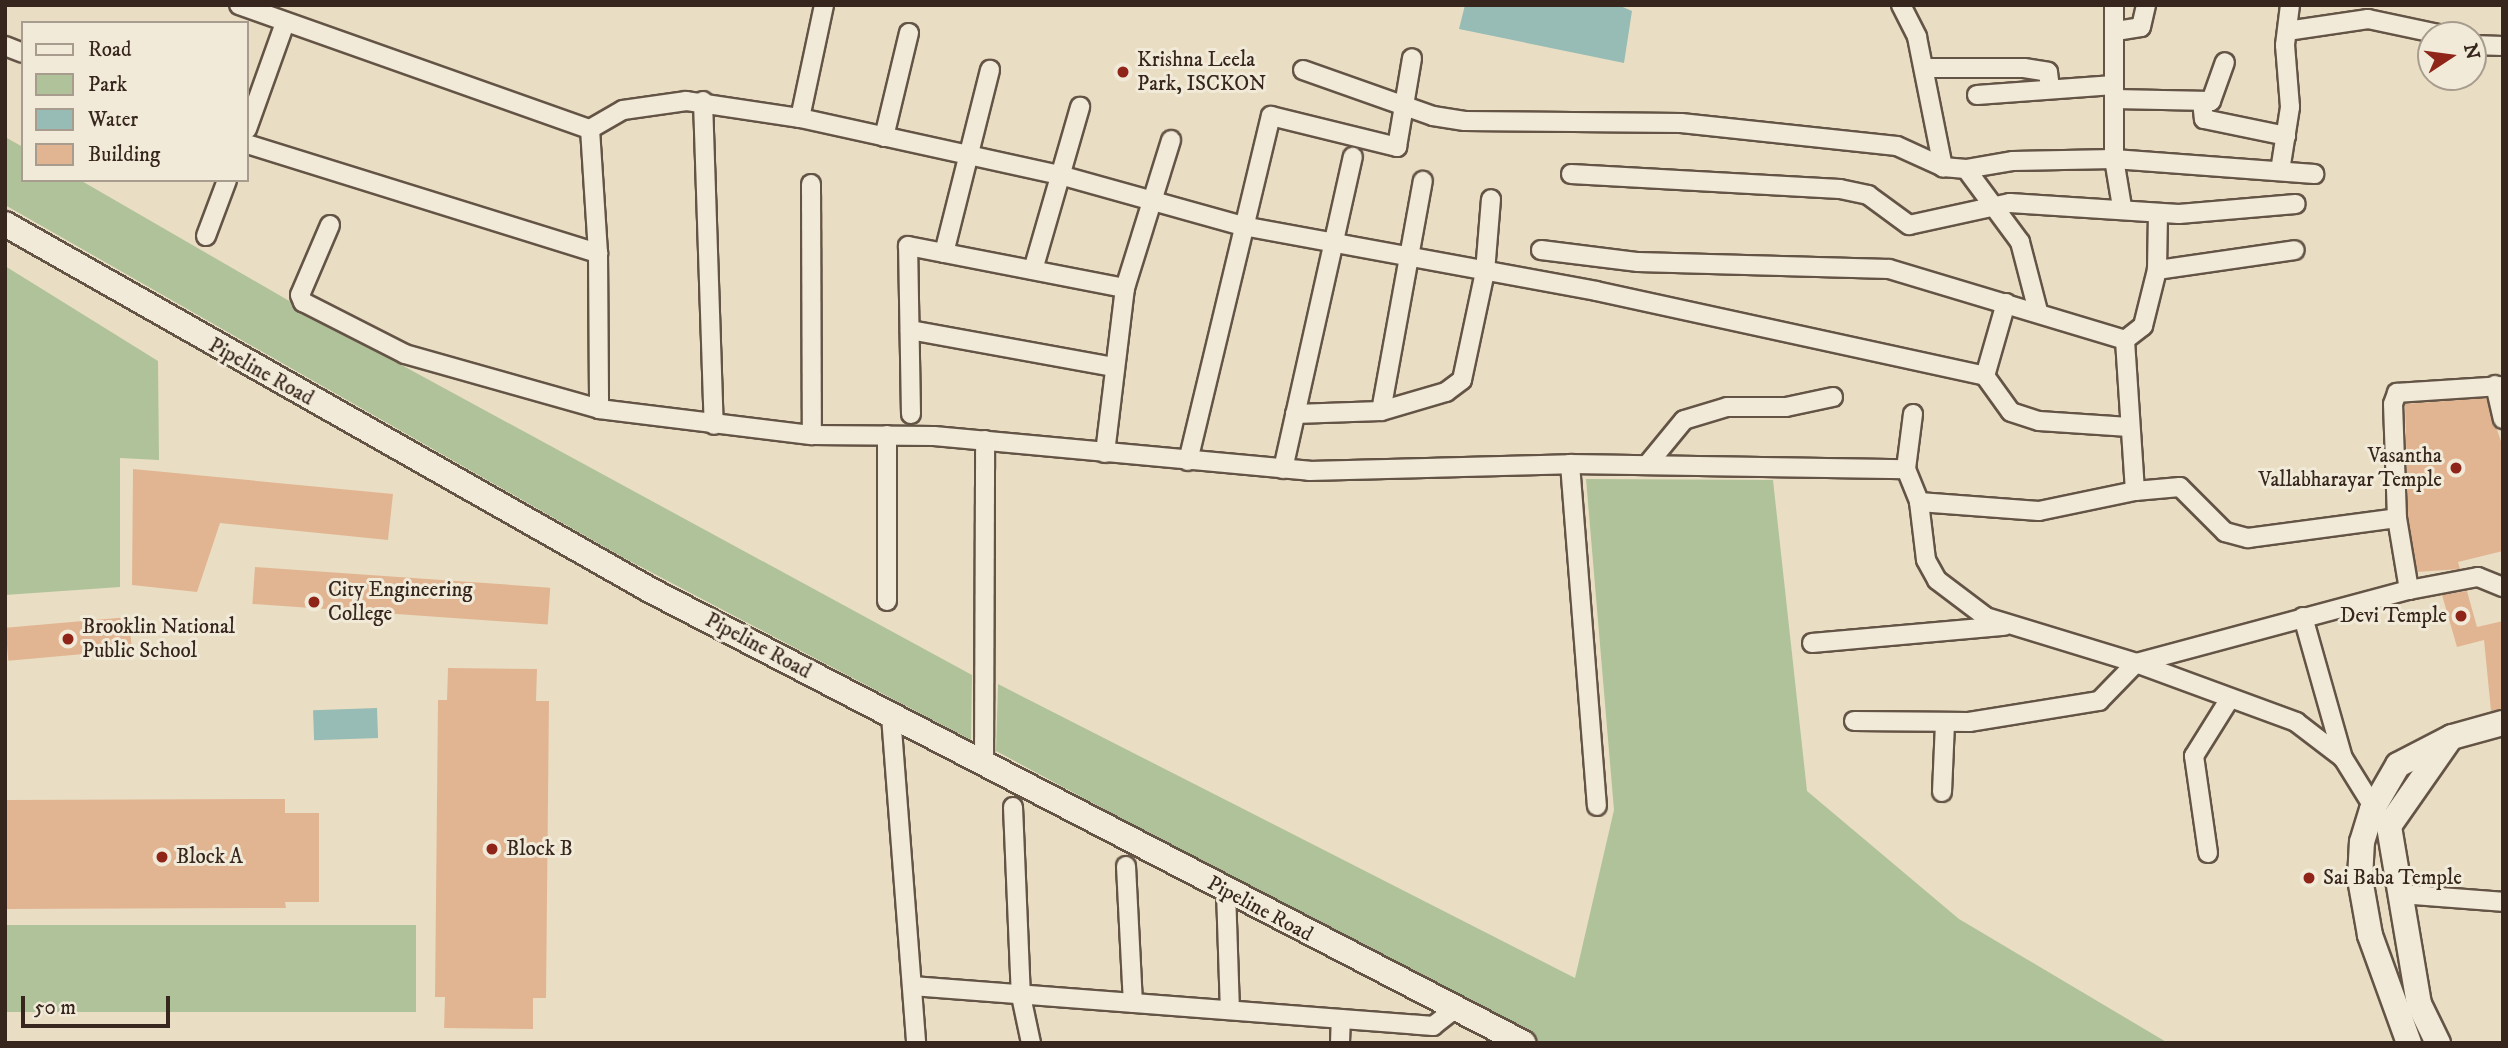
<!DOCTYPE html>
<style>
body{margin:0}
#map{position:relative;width:2508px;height:1048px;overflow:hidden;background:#e9dec3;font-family:"IM FELL DW Pica",serif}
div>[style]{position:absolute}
.green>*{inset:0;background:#b0c299;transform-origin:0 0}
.water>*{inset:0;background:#97bcb5;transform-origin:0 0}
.building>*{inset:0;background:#e2b592;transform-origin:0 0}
.roads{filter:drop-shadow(2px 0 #645446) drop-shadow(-2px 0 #645446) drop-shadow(0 2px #645446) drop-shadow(0 -2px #645446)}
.street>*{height:18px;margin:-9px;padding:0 9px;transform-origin:9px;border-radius:9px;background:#f1ead8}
.secondary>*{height:24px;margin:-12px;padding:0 12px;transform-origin:12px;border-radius:12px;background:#f1ead8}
.dots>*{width:19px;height:19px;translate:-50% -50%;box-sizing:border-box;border:4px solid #f1ead8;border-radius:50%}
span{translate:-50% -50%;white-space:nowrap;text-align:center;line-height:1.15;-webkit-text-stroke:6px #f1ead8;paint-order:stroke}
.poi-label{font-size:21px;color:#37261d}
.left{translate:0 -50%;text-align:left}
.right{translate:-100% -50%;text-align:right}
.street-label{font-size:21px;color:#37261d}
.frame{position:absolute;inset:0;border:7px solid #37261d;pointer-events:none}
.legend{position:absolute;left:21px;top:21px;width:228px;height:161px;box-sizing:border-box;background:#f1ead8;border:2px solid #a79c8d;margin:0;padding:9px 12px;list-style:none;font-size:21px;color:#37261d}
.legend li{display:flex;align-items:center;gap:14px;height:35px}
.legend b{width:35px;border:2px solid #a79c8d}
.north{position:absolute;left:2417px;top:21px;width:70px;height:70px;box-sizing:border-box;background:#f1ead8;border:2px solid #a79c8d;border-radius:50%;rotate:77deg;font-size:19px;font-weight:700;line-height:28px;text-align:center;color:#37261d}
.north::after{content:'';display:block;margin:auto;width:24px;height:32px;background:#8f2418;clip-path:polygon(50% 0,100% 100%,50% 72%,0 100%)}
.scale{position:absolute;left:21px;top:996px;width:149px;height:32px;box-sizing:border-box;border:4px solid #37261d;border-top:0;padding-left:9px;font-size:21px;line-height:24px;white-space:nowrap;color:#37261d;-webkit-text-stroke:5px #f1ead8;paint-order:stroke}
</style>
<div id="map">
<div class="green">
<div style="clip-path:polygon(5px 137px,23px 147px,23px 180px,80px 180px,374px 350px,972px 675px,971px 740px,624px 558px,5px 205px)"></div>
<div style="clip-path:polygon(5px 266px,158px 361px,159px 460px,120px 458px,120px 587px,5px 595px)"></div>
<div style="clip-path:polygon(1586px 479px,1773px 480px,1807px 791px,1959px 919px,2168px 1043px,1539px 1043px,996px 751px,998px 684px,1575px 978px,1614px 810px)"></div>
<div style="left:416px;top:925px;width:87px;height:411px;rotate:90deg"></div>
</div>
<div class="water">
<div style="clip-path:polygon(1465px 5px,1618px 5px,1632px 11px,1624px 63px,1459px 29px)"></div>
<div style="left:377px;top:708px;width:30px;height:64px;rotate:88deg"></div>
</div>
<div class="building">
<div style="clip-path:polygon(2486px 398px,2503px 447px,2503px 551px,2458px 562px,2460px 569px,2417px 572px,2408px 517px,2405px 404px)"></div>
<div style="clip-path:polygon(133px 469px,393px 494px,388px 540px,220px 523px,197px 592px,132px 585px)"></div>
<div style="left:255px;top:567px;width:296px;height:37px;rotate:4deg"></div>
<div style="clip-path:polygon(2467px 591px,2477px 627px,2503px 621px,2503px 709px,2491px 711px,2484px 640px,2457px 647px,2442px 595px)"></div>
<div style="left:129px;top:617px;width:33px;height:124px;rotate:85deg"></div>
<div style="clip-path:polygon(448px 668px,537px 669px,536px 701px,549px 701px,546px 998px,533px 998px,533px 1029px,444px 1028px,445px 997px,435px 997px,438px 700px,447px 700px)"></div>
<div style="clip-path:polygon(285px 799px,285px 813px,319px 813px,319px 902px,285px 902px,286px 908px,5px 909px,5px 800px)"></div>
</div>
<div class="roads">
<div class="street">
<div style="left:239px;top:5px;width:372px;rotate:19.5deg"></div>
<div style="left:590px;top:129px;width:38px;rotate:-30deg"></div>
<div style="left:623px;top:110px;width:64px;rotate:-8.1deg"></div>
<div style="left:686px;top:101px;width:115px;rotate:8.5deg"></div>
<div style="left:800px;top:118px;width:266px;rotate:12.4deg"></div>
<div style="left:1060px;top:175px;width:190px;rotate:15.6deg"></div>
<div style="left:1243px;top:226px;width:359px;rotate:10.4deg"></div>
<div style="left:1596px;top:291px;width:398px;rotate:12.3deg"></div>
<div style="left:1985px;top:376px;width:76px;rotate:-74deg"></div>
<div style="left:1901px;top:5px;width:36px;rotate:63deg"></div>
<div style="left:1917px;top:37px;width:133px;rotate:78.7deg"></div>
<div style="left:2114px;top:5px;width:154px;rotate:90deg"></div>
<div style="left:2114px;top:159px;width:49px;rotate:80.5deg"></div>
<div style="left:2116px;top:31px;width:25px;rotate:-9deg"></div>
<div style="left:2141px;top:27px;width:23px;rotate:-77deg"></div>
<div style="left:2287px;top:31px;width:82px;rotate:-8.4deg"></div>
<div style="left:2368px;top:19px;width:77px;rotate:12deg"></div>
<div style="left:2473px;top:45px;width:30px;rotate:2deg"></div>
<div style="left:5px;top:46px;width:19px;rotate:21deg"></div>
<div style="left:1925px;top:68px;width:99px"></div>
<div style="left:2024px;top:68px;width:24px;rotate:9deg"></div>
<div style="left:2048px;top:72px;width:17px;rotate:83deg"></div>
<div style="left:1303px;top:70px;width:138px;rotate:19.5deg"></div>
<div style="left:1433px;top:116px;width:32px;rotate:9deg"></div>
<div style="left:1465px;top:121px;width:216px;rotate:0.5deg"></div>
<div style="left:1681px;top:123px;width:217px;rotate:6.1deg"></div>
<div style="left:1897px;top:146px;width:51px;rotate:24.5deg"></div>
<div style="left:1943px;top:167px;width:23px;rotate:5deg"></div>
<div style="left:1966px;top:169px;width:91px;rotate:53.5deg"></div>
<div style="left:2020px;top:242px;width:71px;rotate:75.4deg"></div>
<div style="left:1977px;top:95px;width:137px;rotate:-4.2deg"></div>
<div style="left:2114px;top:99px;width:97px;rotate:1.2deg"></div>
<div style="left:2211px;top:101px;width:41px;rotate:-70.3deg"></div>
<div style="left:703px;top:101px;width:324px;rotate:88.1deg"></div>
<div style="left:2202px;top:101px;width:18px;rotate:84deg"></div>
<div style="left:2204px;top:119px;width:84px;rotate:11.7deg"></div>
<div style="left:800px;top:118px;width:116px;rotate:-78deg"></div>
<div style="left:247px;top:129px;width:113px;rotate:-70.3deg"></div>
<div style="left:590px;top:129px;width:124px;rotate:86.3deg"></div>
<div style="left:598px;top:253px;width:156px;rotate:89.6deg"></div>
<div style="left:884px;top:137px;width:107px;rotate:-76.5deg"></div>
<div style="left:247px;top:144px;width:368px;rotate:17.3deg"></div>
<div style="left:1966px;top:169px;width:48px;rotate:-9.7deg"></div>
<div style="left:2013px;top:161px;width:101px;rotate:-1.1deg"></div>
<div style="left:2114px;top:159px;width:201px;rotate:4.3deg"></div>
<div style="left:2280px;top:171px;width:65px;rotate:-81.1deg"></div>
<div style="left:2290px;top:107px;width:62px;rotate:-94.6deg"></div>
<div style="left:2285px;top:45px;width:40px;rotate:-82.9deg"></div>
<div style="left:1571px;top:174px;width:269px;rotate:3.2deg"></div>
<div style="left:1840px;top:189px;width:29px;rotate:12deg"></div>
<div style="left:1868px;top:195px;width:51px;rotate:36.2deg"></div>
<div style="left:1909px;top:225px;width:103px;rotate:-12.3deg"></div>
<div style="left:2010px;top:203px;width:169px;rotate:3.7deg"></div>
<div style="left:2179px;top:214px;width:117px;rotate:-4.9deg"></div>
<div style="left:811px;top:184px;width:251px;rotate:89.8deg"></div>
<div style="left:330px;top:225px;width:76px;rotate:113.2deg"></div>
<div style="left:300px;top:295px;width:8px;rotate:67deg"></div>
<div style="left:303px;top:302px;width:114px;rotate:27deg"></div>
<div style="left:405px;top:354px;width:202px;rotate:15.8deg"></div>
<div style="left:599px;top:409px;width:215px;rotate:7deg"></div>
<div style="left:812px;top:435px;width:122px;rotate:0.5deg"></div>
<div style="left:934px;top:436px;width:377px;rotate:5.3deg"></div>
<div style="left:1309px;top:471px;width:261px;rotate:-1.5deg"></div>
<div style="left:1570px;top:464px;width:336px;rotate:0.9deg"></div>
<div style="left:206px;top:236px;width:60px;rotate:-69.4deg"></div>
<div style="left:1541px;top:250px;width:98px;rotate:7.1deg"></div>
<div style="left:1638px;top:262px;width:251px;rotate:1.6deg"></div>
<div style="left:1889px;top:269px;width:246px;rotate:16.7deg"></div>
<div style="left:944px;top:253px;width:189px;rotate:-75.9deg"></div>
<div style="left:1033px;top:270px;width:170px;rotate:-73.9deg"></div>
<div style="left:2157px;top:270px;width:139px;rotate:-8.2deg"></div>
<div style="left:910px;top:330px;width:207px;rotate:10.3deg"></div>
<div style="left:1985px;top:376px;width:44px;rotate:54.2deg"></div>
<div style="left:2011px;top:412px;width:29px;rotate:18deg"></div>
<div style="left:2039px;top:421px;width:90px;rotate:3.8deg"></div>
<div style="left:2495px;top:385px;width:35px;rotate:77deg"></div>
<div style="left:1381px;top:411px;width:234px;rotate:-79.7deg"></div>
<div style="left:911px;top:414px;width:168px;rotate:-91deg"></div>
<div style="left:908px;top:246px;width:221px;rotate:11deg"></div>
<div style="left:1295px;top:414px;width:86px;rotate:-2deg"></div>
<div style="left:1381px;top:411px;width:68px;rotate:-16.3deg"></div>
<div style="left:1446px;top:392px;width:20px;rotate:-37deg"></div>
<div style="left:1462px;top:380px;width:110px;rotate:-78deg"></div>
<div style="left:1485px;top:272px;width:73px;rotate:-85.3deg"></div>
<div style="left:1913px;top:414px;width:55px;rotate:97.3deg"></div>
<div style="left:1906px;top:469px;width:35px;rotate:68deg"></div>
<div style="left:1919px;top:502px;width:58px;rotate:83.1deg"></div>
<div style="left:1926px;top:560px;width:23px;rotate:61deg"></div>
<div style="left:1937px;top:580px;width:61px;rotate:37.1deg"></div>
<div style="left:1986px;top:617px;width:157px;rotate:17deg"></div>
<div style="left:2136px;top:663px;width:171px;rotate:20.2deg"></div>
<div style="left:2296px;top:722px;width:59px;rotate:37.5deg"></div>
<div style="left:2343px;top:758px;width:68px;rotate:58.2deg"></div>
<div style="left:1105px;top:453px;width:166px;rotate:-83.1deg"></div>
<div style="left:1125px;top:288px;width:155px;rotate:-72.7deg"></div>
<div style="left:1188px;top:461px;width:355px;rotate:-76.5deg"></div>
<div style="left:1271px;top:116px;width:130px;rotate:13.8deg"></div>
<div style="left:1397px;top:147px;width:90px;rotate:-80.4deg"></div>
<div style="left:1570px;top:464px;width:343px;rotate:85.5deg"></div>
<div style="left:1647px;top:465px;width:58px;rotate:-50.6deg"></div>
<div style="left:1684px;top:420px;width:45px;rotate:-16.8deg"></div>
<div style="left:1727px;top:407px;width:59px"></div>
<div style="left:1786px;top:407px;width:48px;rotate:-12deg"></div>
<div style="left:1283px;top:469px;width:320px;rotate:-77.4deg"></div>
<div style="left:2135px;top:491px;width:45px;rotate:-5.1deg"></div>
<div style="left:2180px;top:487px;width:64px;rotate:45deg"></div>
<div style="left:2225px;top:532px;width:24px;rotate:15deg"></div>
<div style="left:2248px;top:538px;width:150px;rotate:-7.6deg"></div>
<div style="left:2397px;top:518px;width:73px;rotate:80.5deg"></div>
<div style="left:2409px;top:590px;width:70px;rotate:-10.7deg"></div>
<div style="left:2478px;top:577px;width:27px;rotate:22deg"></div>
<div style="left:1919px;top:502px;width:120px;rotate:4.3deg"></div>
<div style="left:2039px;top:511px;width:98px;rotate:-11.8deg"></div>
<div style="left:2135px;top:491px;width:151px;rotate:-93.8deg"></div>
<div style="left:2125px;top:340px;width:23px;rotate:-38deg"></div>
<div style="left:2143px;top:326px;width:58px;rotate:-76deg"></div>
<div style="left:2157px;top:270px;width:57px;rotate:-89deg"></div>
<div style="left:2397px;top:518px;width:114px;rotate:-92deg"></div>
<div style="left:2393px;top:404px;width:12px;rotate:-70deg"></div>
<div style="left:2397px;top:393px;width:106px;rotate:-3.8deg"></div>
<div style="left:887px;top:601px;width:166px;rotate:-90deg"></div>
<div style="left:2303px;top:617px;width:147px;rotate:74.2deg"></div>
<div style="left:1812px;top:643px;width:193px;rotate:-5.1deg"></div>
<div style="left:891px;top:716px;width:328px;rotate:85.6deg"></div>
<div style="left:1854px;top:721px;width:115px;rotate:0.5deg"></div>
<div style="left:1969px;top:722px;width:132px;rotate:-9.2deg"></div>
<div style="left:2099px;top:701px;width:53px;rotate:-45.8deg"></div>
<div style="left:2136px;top:663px;width:283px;rotate:-15deg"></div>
<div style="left:984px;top:765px;width:325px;rotate:-89.8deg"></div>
<div style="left:1942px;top:792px;width:70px;rotate:-87.5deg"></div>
<div style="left:1013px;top:807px;width:189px;rotate:87.6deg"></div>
<div style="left:1021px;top:996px;width:48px;rotate:78deg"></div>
<div style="left:2208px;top:853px;width:98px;rotate:-98.2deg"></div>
<div style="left:2194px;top:756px;width:66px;rotate:-58deg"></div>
<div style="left:1126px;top:866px;width:137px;rotate:87.1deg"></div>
<div style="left:1226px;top:891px;width:119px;rotate:88.1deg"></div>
<div style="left:2400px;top:894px;width:103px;rotate:4.4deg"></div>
<div style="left:912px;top:986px;width:523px;rotate:4.39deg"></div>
<div style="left:1433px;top:1026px;width:28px;rotate:-38deg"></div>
<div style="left:1340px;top:1043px;width:24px;rotate:-88deg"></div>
</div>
<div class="secondary">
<div style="left:5px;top:224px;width:742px;rotate:29.57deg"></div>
<div style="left:650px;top:590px;width:984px;rotate:27.42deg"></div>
<div style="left:2409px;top:1043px;width:115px;rotate:-109.9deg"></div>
<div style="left:2370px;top:935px;width:57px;rotate:-100.1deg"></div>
<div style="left:2360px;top:879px;width:37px;rotate:-87deg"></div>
<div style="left:2362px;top:842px;width:34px;rotate:-73deg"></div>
<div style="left:2372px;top:810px;width:52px;rotate:-60deg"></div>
<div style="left:2398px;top:765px;width:61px;rotate:-27.4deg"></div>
<div style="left:2452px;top:737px;width:53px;rotate:-15.4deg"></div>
<div style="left:2438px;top:1043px;width:43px;rotate:-116deg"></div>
<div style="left:2419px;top:1004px;width:181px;rotate:-99.6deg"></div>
<div style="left:2389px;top:826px;width:105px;rotate:-55.1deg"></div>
</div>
</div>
<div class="dots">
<div style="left:1123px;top:72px;background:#8f2418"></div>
<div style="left:2456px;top:468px;background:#8f2418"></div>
<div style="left:314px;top:602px;background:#8f2418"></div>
<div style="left:2461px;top:616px;background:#8f2418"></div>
<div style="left:68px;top:639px;background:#8f2418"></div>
<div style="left:492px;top:849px;background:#8f2418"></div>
<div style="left:162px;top:857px;background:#8f2418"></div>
<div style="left:2309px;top:878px;background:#8f2418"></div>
</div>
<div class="poi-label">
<span class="left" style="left:1137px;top:72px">Krishna Leela<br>Park, ISCKON</span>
<span class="right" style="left:2442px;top:468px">Vasantha<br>Vallabharayar Temple</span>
<span class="left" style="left:328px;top:602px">City Engineering<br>College</span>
<span class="right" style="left:2447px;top:616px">Devi Temple</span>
<span class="left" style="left:82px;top:639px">Brooklin National<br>Public School</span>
<span class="left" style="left:506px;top:849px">Block B</span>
<span class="left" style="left:176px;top:857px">Block A</span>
<span class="left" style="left:2323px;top:878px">Sai Baba Temple</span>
</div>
<div class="street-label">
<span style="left:261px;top:372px;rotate:29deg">Pipeline Road</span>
<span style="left:758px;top:646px;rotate:28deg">Pipeline Road</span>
<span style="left:1260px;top:909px;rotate:28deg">Pipeline Road</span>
</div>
<div class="frame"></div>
<ul class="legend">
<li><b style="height:9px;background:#f1ead8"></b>Road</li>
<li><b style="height:19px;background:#b0c299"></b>Park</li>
<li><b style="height:19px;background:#97bcb5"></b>Water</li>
<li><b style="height:19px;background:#e2b592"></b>Building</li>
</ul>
<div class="north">N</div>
<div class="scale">50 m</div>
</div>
